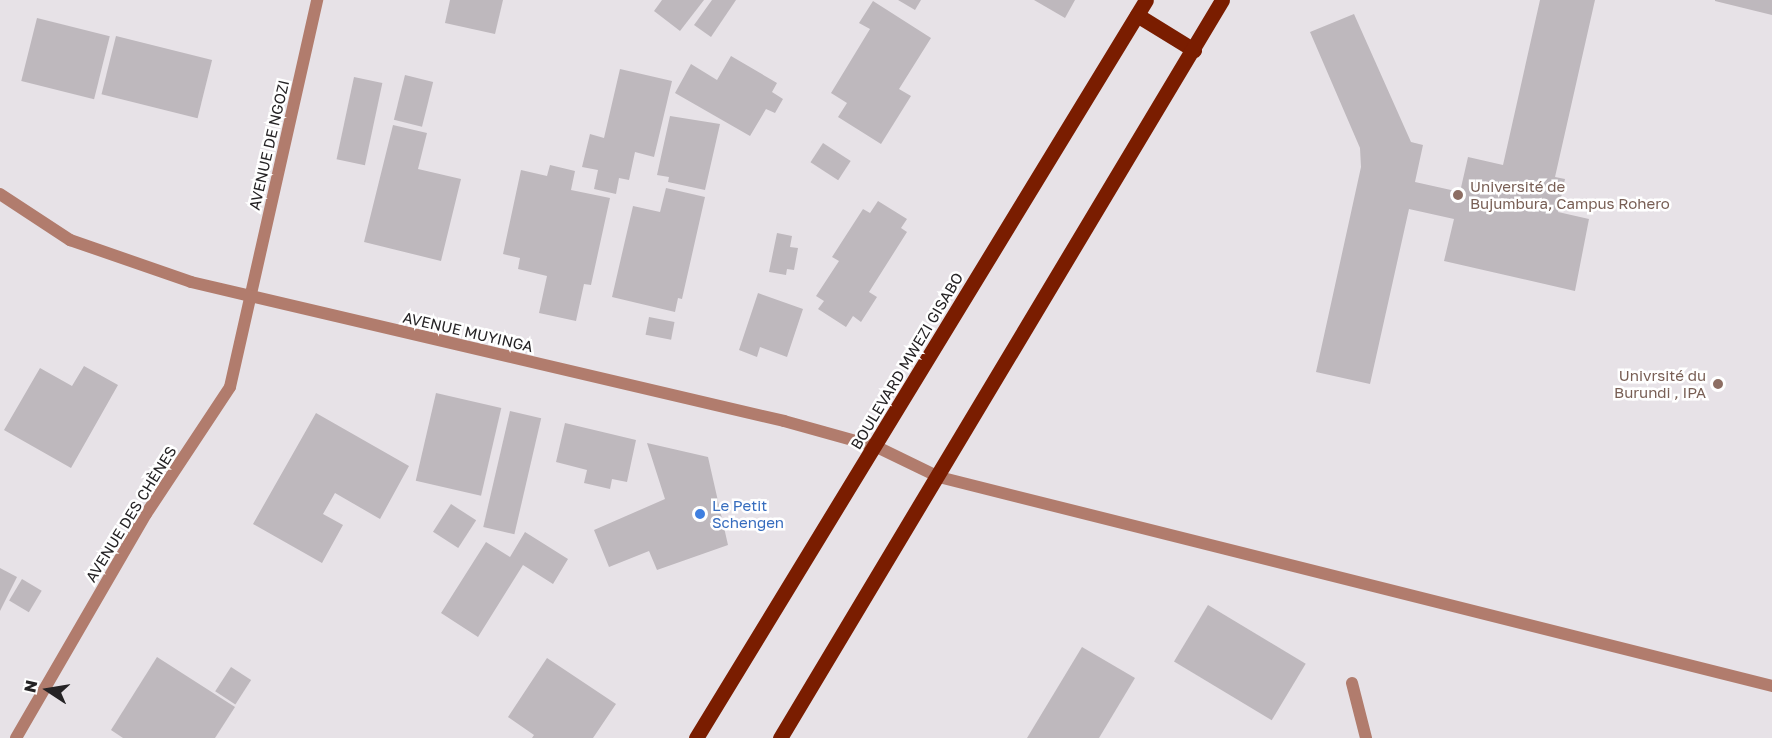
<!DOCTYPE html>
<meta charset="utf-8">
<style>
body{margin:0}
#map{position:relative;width:1772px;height:738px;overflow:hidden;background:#e7e2e7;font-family:"Golos Text",sans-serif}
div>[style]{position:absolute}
.building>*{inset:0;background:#beb8bd;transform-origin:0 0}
.service>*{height:12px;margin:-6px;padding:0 6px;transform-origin:6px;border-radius:6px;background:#b17c6d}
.minor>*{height:12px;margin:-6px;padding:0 6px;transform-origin:6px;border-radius:6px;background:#b17c6d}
.tertiary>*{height:12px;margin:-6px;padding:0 6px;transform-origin:6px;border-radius:6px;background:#b17c6d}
.primary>*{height:15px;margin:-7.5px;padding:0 7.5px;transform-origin:7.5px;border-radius:7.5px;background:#7a1d00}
.dots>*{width:16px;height:16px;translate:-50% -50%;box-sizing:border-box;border:3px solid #fff;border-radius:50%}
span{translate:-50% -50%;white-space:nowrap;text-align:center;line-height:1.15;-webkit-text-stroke:5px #fff;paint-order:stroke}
.street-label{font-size:15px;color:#252325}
.education-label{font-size:15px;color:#785e54}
.left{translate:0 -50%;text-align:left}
.right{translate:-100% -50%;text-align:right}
.shop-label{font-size:15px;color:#366cbe}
.north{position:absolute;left:18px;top:660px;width:60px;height:60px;-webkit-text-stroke:4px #fff;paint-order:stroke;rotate:282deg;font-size:16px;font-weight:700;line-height:24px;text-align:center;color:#252325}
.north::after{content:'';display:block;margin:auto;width:21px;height:27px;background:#252325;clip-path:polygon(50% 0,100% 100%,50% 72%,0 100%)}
</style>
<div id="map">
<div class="building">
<div style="clip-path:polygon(450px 0,503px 0,495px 34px,445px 23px)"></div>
<div style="clip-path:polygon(662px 0,704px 0,680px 31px,654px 11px)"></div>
<div style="clip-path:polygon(712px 0,736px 0,711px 37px,694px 25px)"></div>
<div style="clip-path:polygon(898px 0,921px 0,915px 10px)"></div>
<div style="clip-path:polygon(1034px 0,1075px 0,1065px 18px)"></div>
<div style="clip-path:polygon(1540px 0,1595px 0,1555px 177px,1565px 179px,1558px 212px,1589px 219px,1575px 291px,1444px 261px,1454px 219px,1409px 209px,1370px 384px,1316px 372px,1361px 167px,1360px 148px,1310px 32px,1354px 14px,1411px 142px,1423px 145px,1415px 182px,1460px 192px,1468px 157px,1503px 165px)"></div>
<div style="clip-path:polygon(1715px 0,1772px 0,1772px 15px,1715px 1px)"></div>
<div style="clip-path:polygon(873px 1px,931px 38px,899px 89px,911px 96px,881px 144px,838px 117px,847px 103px,831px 93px,870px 29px,859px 23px)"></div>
<div style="left:37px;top:18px;width:75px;height:65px;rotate:14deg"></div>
<div style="left:116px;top:36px;width:99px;height:60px;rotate:14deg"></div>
<div style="clip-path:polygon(731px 56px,777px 83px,772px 92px,783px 99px,775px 113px,766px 109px,750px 136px,675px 93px,691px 64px,717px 80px)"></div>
<div style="clip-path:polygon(620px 69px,672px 81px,654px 157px,635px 152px,629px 180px,619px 178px,616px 194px,594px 189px,598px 170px,582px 167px,590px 134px,604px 138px)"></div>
<div style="left:405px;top:75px;width:29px;height:46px;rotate:14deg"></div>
<div style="left:354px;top:77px;width:29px;height:84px;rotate:12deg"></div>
<div style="clip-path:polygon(670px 116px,720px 124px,705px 190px,668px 182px,669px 177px,657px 175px)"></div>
<div style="clip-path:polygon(393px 125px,427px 133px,418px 169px,461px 179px,441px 261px,364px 242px)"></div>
<div style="left:823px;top:143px;width:33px;height:23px;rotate:33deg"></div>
<div style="clip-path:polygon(550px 165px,575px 171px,571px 190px,610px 198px,591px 285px,584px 284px,576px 321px,539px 313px,547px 276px,518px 269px,520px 258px,503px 254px,521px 170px,547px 176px)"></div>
<div style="clip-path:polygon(666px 188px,705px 197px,682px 299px,678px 298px,675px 312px,612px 297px,633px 206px,660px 212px)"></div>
<div style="clip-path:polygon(878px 201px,907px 219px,901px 228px,907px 232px,869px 292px,877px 297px,861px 322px,853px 316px,846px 327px,818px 309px,824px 301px,816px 296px,839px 261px,832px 257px,863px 209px,870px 213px)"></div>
<div style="clip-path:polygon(777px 233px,792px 236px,790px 247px,798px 248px,794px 270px,787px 269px,786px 275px,769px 272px)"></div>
<div style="clip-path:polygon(758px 293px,803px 309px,787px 357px,760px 347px,757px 357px,739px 350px)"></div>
<div style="left:649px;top:317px;width:26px;height:18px;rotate:11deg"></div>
<div style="clip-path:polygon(84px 366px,118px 385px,71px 468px,4px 430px,40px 368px,72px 386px)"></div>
<div style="left:436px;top:393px;width:67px;height:90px;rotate:13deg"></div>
<div style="left:510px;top:411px;width:32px;height:119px;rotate:13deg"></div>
<div style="clip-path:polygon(316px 413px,409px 466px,380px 519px,335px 493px,323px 514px,343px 525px,322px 563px,253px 524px)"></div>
<div style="clip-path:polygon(565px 423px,636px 440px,627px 482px,612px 479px,610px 489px,584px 483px,587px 470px,556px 462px)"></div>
<div style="clip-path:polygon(647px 443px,708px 457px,728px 545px,657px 570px,649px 551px,609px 567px,594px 530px,665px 499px)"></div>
<div style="left:451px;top:504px;width:30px;height:33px;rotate:33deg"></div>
<div style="clip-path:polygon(525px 532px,568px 559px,553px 584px,523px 565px,478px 637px,441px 613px,486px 542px,510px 557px)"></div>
<div style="clip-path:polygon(0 568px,17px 577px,0 611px)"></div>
<div style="left:22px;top:579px;width:23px;height:25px;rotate:31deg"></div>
<div style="left:1208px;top:605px;width:114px;height:66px;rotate:31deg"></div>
<div style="clip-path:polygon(1082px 647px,1135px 678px,1099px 738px,1027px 738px)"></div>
<div style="clip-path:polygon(157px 657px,235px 707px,215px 738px,123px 738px,111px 730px)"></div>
<div style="clip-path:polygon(547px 658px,616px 704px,593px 738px,532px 738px,534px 735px,508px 717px)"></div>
<div style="left:231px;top:667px;width:24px;height:29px;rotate:33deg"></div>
</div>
<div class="service">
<div style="left:939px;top:477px;width:859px;rotate:14.08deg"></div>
<div style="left:1352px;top:683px;width:57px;rotate:75.7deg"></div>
</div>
<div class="minor">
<div style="left:16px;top:738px;width:259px;rotate:-59.9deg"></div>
<div style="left:146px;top:514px;width:152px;rotate:-56.5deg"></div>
<div style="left:230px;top:387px;width:397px;rotate:-77.3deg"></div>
</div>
<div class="tertiary">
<div style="left:0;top:194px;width:84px;rotate:33.3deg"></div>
<div style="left:70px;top:240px;width:128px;rotate:19.1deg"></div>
<div style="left:191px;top:282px;width:609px;rotate:13.19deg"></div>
<div style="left:784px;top:421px;width:97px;rotate:15.6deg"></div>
<div style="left:877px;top:447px;width:69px;rotate:25.8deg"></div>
</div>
<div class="primary">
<div style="left:1137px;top:15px;width:67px;rotate:31.6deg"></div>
<div style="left:696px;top:738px;width:864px;rotate:-58.63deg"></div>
<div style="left:780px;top:738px;width:860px;rotate:-59.08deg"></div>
</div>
<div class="dots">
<div style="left:1458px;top:195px;background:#8d6e63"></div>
<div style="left:1718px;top:384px;background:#8d6e63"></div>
<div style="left:700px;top:514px;background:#3f7fe0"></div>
</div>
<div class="street-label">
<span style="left:269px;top:145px;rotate:-77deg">AVENUE DE NGOZI</span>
<span style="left:468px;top:332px;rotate:13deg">AVENUE MUYINGA</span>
<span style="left:907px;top:361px;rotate:-59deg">BOULEVARD MWEZI GISABO</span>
<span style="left:131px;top:514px;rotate:-58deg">AVENUE DES CHÈNES</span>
</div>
<div class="education-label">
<span class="left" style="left:1470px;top:195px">Université de<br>Bujumbura, Campus Rohero</span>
<span class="right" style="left:1706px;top:384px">Univrsité du<br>Burundi , IPA</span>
</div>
<div class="shop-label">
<span class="left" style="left:712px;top:514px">Le Petit<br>Schengen</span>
</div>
<div class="north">N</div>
</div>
